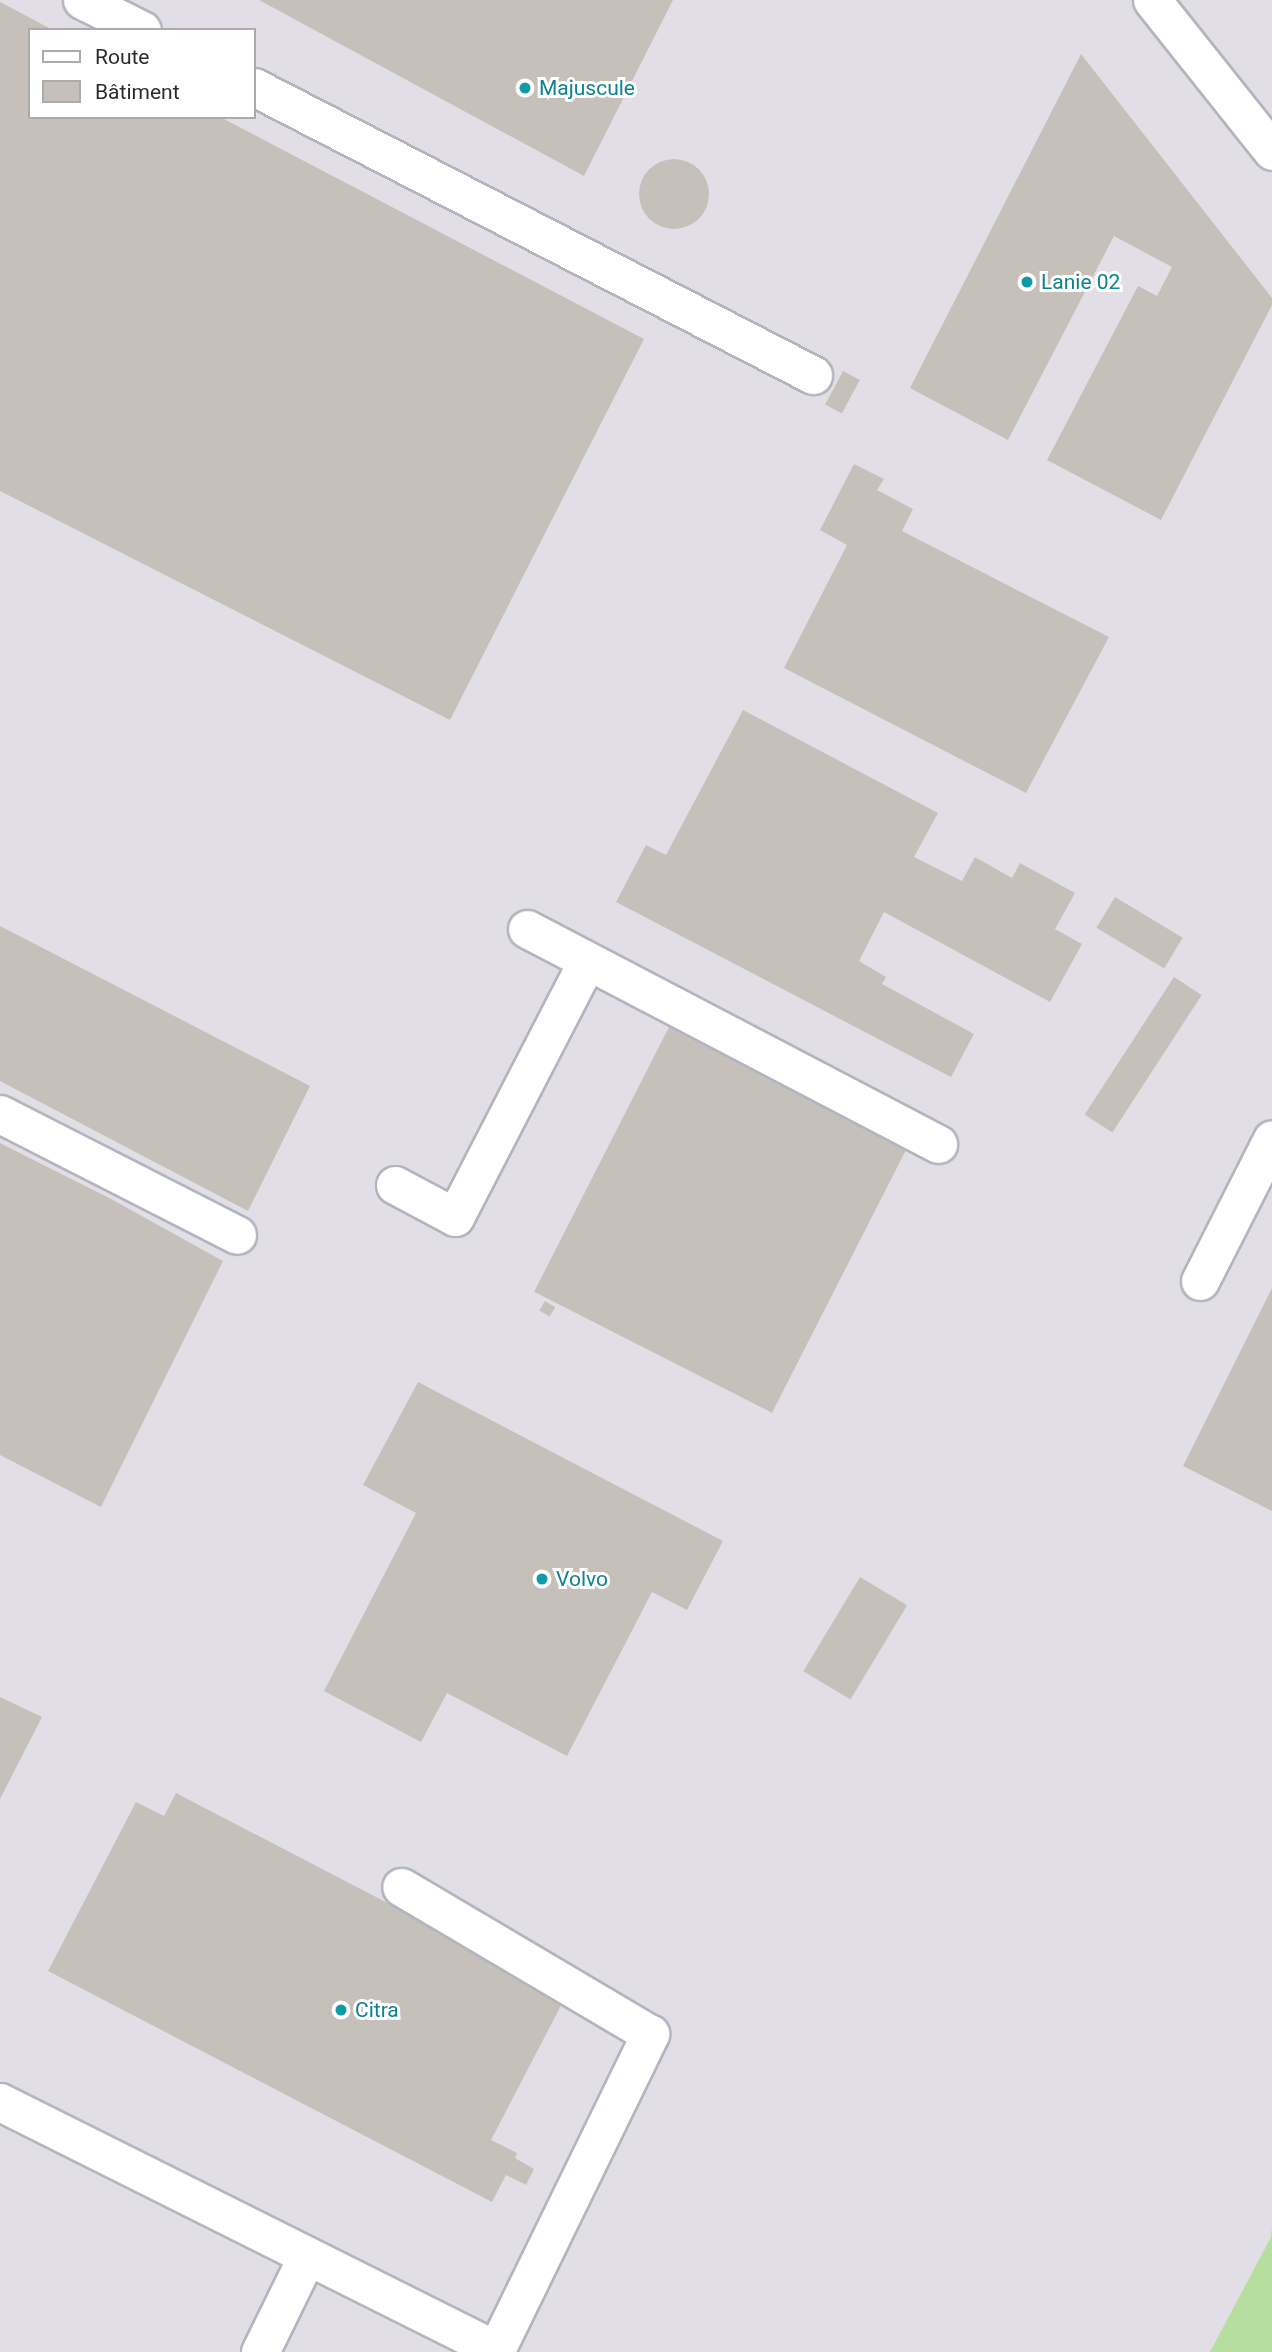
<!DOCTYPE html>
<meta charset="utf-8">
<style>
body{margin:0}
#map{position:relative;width:1272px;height:2352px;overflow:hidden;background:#ece6df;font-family:Roboto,sans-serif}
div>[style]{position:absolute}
.industrial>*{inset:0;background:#e1dfe5}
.green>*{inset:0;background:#b6df9f}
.building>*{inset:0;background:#c5c1ba;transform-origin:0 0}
.round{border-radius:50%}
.roads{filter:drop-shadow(2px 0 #b2b5be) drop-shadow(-2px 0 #b2b5be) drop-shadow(0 2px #b2b5be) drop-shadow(0 -2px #b2b5be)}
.minor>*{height:37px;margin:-18.5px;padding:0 18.5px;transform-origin:18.5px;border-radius:18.5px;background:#fff}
.dots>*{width:19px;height:19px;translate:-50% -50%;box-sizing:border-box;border:4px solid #fff;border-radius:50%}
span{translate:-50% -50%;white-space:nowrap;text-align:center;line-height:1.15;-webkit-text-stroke:6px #fff;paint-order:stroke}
.culture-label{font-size:21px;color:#0d838f}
.left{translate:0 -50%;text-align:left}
.legend{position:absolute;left:28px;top:28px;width:228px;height:91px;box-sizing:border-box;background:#fff;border:2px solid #ababab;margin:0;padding:9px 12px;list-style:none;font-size:21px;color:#2c2c2c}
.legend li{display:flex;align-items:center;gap:14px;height:35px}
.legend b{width:35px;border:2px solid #ababab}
</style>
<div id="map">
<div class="industrial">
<div style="clip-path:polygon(evenodd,0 0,1272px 0,1272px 2352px,0 2352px,0 0,30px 30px,254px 30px,254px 117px,30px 117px,30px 30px)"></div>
</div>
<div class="green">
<div style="clip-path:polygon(1272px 2227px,1272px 2352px,1210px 2352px,1271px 2237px)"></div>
</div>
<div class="building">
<div style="clip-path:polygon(259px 0,673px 0,584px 176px)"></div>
<div style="clip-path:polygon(0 2px,53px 30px,30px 30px,30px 117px,220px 117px,644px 339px,450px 720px,0 491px)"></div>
<div style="clip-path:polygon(1081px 54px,1272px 298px,1272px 305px,1161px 520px,1047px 460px,1138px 286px,1157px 296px,1172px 267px,1114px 236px,1008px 440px,910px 388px)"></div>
<div class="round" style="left:639px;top:159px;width:70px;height:70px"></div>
<div style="left:843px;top:371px;width:19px;height:38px;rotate:28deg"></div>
<div style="clip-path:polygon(854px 464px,884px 479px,877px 490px,913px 509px,902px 531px,1109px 637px,1026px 793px,784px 668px,847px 545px,820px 530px)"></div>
<div style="clip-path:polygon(743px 710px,938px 813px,914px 857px,962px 881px,975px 857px,1012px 878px,1020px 863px,1075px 893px,1055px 929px,1082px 944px,1050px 1002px,884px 912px,859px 961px,886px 977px,882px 984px,974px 1034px,951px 1077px,616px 902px,646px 845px,666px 855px)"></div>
<div style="left:1115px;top:897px;width:79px;height:36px;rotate:31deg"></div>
<div style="clip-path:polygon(0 926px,310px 1086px,248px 1211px,0 1081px)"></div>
<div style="left:1174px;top:977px;width:33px;height:164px;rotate:33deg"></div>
<div style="left:669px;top:1027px;width:267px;height:297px;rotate:27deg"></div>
<div style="clip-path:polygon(0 1143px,113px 1200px,223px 1261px,101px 1507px,0 1455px)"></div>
<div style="clip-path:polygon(1272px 1288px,1272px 1511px,1183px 1466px)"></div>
<div style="left:545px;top:1301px;width:12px;height:11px;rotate:31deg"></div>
<div style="clip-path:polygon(418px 1382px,723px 1541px,687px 1610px,652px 1592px,567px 1756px,447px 1693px,421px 1742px,324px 1691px,416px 1513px,363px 1485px)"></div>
<div style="left:860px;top:1577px;width:55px;height:110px;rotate:31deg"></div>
<div style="clip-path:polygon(0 1697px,42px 1717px,0 1799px)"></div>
<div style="clip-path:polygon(176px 1793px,566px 1996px,491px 2140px,517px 2153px,515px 2158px,534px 2169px,526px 2185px,506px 2175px,492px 2202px,48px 1971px,136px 1802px,164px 1816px)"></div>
</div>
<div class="roads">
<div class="minor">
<div style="left:82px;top:0;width:67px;rotate:26.6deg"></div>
<div style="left:1152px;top:0;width:193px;rotate:51.5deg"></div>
<div style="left:254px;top:87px;width:629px;rotate:27.26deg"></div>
<div style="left:527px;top:929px;width:464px;rotate:27.6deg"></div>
<div style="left:0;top:1114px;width:266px;rotate:27deg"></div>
<div style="left:395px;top:1185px;width:68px;rotate:28.1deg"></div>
<div style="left:455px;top:1217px;width:288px;rotate:-62.7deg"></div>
<div style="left:1200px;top:1281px;width:159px;rotate:-63.1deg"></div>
<div style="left:0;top:2102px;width:555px;rotate:26.57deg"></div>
<div style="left:496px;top:2350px;width:352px;rotate:-64deg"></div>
<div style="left:650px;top:2034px;width:289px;rotate:-149.4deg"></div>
<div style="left:260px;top:2352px;width:107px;rotate:-63.9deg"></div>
</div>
</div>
<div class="dots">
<div style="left:525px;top:88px;background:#0f9aa8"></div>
<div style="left:1027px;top:282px;background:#0f9aa8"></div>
<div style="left:542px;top:1579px;background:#0f9aa8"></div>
<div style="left:341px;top:2010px;background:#0f9aa8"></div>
</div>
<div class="culture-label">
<span class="left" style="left:539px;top:88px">Majuscule</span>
<span class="left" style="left:1041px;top:282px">Lanie 02</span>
<span class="left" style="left:556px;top:1579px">Volvo</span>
<span class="left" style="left:355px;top:2010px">Citra</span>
</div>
<ul class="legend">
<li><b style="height:9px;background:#fff"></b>Route</li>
<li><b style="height:19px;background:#c5c1ba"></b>Bâtiment</li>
</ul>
</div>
